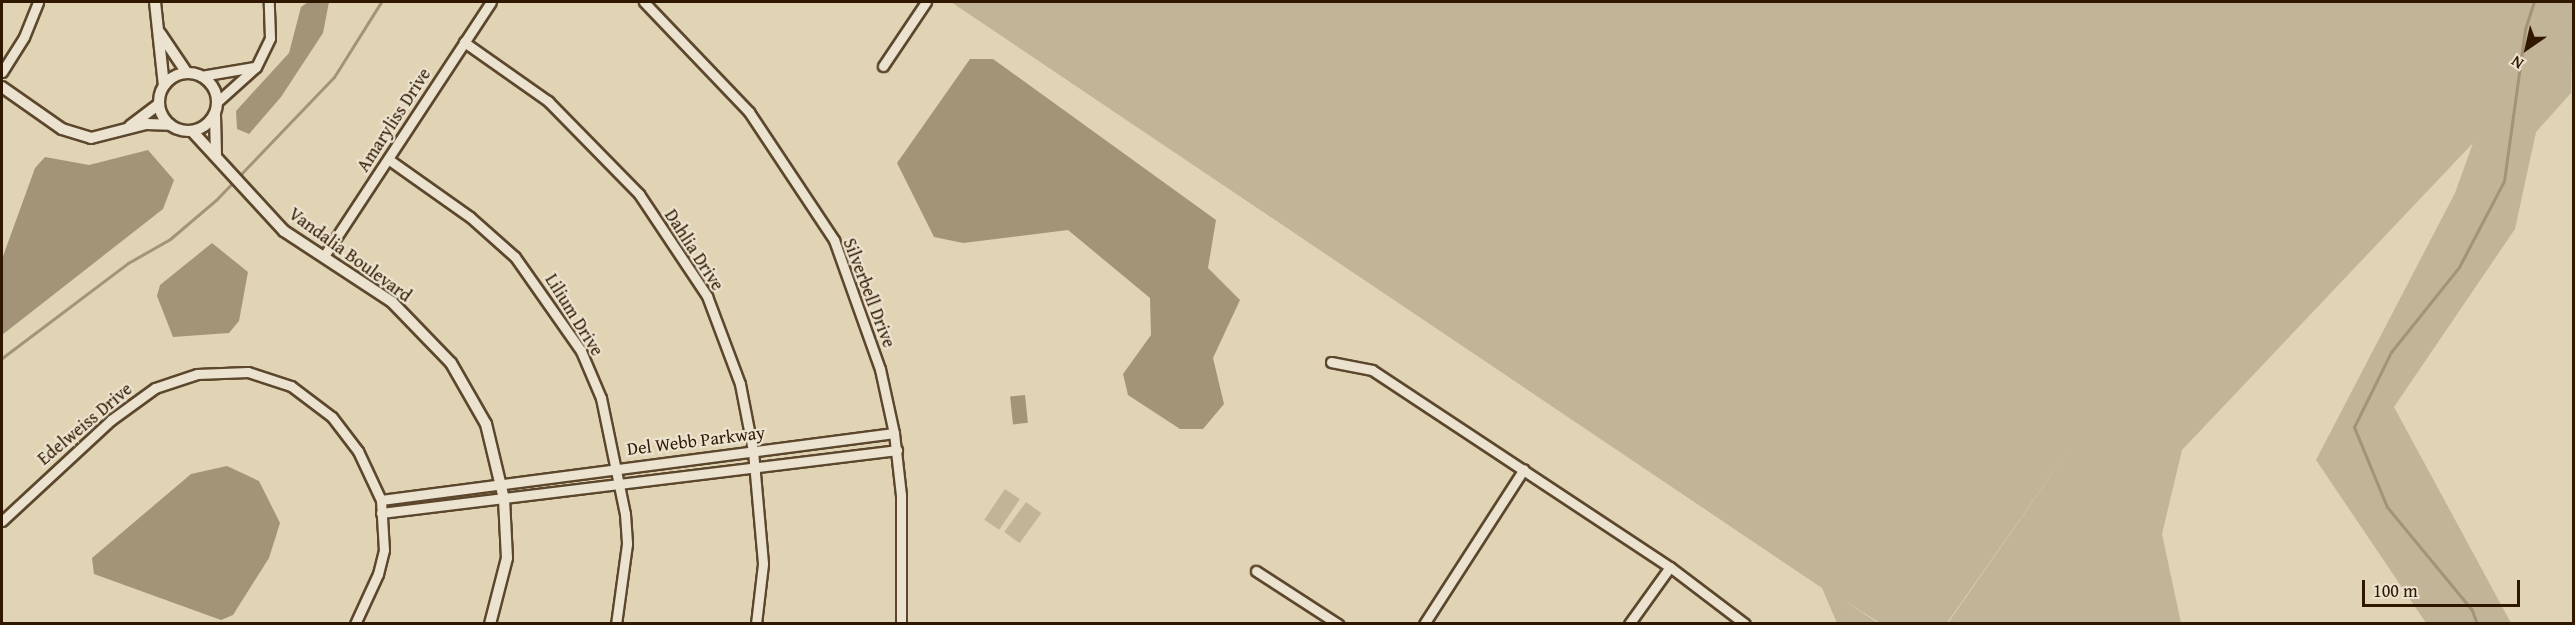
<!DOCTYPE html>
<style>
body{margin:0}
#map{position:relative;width:2575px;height:625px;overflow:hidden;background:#e0d4b5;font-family:"Gentium Book Plus",serif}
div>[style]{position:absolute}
.green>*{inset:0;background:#c2b496;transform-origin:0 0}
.water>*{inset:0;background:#a49477;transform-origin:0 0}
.stream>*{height:3px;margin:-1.5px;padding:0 1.5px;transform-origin:1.5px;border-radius:1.5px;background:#a49477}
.roads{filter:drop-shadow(2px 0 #5c472d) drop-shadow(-2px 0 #5c472d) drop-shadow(0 2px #5c472d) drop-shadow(0 -2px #5c472d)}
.minor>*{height:9px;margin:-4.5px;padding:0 4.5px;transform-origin:4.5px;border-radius:4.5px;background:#ebe3cf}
.tertiary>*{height:10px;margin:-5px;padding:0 5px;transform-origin:5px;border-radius:5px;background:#ebe3cf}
.tertiary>.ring{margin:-5px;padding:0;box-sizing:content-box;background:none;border:10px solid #ebe3cf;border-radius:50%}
span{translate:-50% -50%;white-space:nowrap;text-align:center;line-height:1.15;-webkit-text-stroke:4.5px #ebe3cf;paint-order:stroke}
.street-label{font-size:18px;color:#301800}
.frame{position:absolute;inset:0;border:3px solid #301800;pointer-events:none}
.north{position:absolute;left:2497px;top:18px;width:60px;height:60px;-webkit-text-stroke:4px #ebe3cf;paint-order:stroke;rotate:214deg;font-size:16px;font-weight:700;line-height:24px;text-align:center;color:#301800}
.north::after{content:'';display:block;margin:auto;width:21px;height:27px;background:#301800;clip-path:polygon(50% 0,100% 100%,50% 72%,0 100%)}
.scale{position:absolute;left:2362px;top:580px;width:158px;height:27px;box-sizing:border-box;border:3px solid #301800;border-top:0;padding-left:8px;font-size:18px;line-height:21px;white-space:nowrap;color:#301800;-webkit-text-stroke:4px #ebe3cf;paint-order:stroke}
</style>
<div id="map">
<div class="green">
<div style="clip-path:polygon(951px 2px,2573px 2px,2571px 93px,2536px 132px,2515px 229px,2394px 407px,2511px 623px,2426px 623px,2316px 460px,2455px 193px,2473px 143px,2182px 450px,2162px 534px,2181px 623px,1948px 623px,2079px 435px,1947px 623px,1880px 623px,1840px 598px,1878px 623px,1837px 623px,1822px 588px)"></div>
<div style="left:1005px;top:489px;width:18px;height:37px;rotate:34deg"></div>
<div style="left:1026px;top:502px;width:19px;height:37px;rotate:36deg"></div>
</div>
<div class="water">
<div style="clip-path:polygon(308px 2px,329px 2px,323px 33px,281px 97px,249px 134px,237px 129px,236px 111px,289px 53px,301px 7px)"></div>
<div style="clip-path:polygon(970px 59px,993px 59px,1216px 220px,1208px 268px,1240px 300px,1213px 358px,1224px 404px,1203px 429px,1180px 429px,1128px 395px,1123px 374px,1151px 335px,1150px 298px,1068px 230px,963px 243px,934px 237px,897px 163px)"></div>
<div style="clip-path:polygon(148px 150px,174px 180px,163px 209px,2px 335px,2px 259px,35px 168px,45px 157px,89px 165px)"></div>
<div style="clip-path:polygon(212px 243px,248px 272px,239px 321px,229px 333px,173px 337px,157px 296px,160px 285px)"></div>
<div style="left:1025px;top:395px;width:28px;height:15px;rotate:84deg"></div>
<div style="clip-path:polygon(227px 466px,259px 481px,280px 523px,269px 558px,233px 615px,221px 620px,94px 574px,92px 558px,191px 474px)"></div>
</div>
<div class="stream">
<div style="left:2px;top:358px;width:158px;rotate:-37deg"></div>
<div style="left:128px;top:263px;width:48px;rotate:-29.7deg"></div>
<div style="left:170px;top:239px;width:60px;rotate:-40.3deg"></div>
<div style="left:216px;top:200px;width:170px;rotate:-46.2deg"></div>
<div style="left:334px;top:77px;width:89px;rotate:-57.9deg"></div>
<div style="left:2477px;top:624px;width:15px;rotate:-110deg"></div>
<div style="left:2472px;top:610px;width:134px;rotate:-129.5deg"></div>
<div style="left:2387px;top:507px;width:87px;rotate:-112.4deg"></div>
<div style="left:2354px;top:427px;width:84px;rotate:-63.7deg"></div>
<div style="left:2391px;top:352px;width:109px;rotate:-51.3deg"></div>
<div style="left:2459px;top:267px;width:97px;rotate:-62.4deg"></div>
<div style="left:2504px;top:181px;width:153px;rotate:-82.1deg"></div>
<div style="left:2525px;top:29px;width:28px;rotate:-72deg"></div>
</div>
<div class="roads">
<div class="minor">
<div style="left:644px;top:2px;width:152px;rotate:46.3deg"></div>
<div style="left:749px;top:112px;width:154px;rotate:56.4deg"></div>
<div style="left:834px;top:240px;width:137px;rotate:70.4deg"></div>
<div style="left:880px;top:369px;width:66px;rotate:77.7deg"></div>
<div style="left:894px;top:433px;width:62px;rotate:83.6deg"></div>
<div style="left:901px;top:495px;width:129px;rotate:90deg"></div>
<div style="left:464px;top:42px;width:103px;rotate:35.1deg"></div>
<div style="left:548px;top:101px;width:130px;rotate:45.6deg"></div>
<div style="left:639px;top:194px;width:123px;rotate:56.3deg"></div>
<div style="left:707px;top:296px;width:94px;rotate:69.4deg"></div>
<div style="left:740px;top:384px;width:68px;rotate:79deg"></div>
<div style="left:753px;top:451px;width:113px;rotate:84.9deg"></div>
<div style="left:763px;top:564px;width:60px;rotate:96.7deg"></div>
<div style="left:883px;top:66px;width:77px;rotate:-56.1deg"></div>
<div style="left:2px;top:72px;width:41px;rotate:-57.8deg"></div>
<div style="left:24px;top:37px;width:38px;rotate:-68deg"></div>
<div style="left:201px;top:76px;width:54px;rotate:-9.6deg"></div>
<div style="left:217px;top:102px;width:52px;rotate:-41.9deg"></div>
<div style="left:256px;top:67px;width:32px;rotate:-64deg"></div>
<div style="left:270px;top:38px;width:36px;rotate:-92deg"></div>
<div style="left:388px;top:159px;width:100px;rotate:35.3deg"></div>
<div style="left:470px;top:217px;width:60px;rotate:41.6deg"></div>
<div style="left:515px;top:257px;width:115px;rotate:54.9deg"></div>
<div style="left:581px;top:351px;width:51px;rotate:66.9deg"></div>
<div style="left:601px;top:398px;width:118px;rotate:78.3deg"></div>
<div style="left:625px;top:514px;width:30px;rotate:86deg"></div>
<div style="left:627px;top:544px;width:81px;rotate:97.8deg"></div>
<div style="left:324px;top:256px;width:304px;rotate:-56.7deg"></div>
<div style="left:1331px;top:362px;width:42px;rotate:11deg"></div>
<div style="left:1372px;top:370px;width:357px;rotate:33.5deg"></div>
<div style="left:1670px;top:567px;width:94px;rotate:37.2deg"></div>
<div style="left:381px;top:500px;width:517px;rotate:-7.44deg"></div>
<div style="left:381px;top:513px;width:520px;rotate:-6.96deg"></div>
<div style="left:2px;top:521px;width:149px;rotate:-42.8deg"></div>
<div style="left:111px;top:420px;width:54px;rotate:-36deg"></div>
<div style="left:155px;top:388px;width:44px;rotate:-18.4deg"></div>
<div style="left:197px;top:374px;width:51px;rotate:-2.2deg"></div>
<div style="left:248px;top:372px;width:45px;rotate:18deg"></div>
<div style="left:291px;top:386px;width:51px;rotate:37.1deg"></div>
<div style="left:332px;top:417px;width:43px;rotate:52.6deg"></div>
<div style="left:358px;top:451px;width:54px;rotate:64.9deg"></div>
<div style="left:381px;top:500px;width:50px;rotate:86.6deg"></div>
<div style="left:384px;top:550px;width:25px;rotate:104deg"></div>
<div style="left:378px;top:574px;width:55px;rotate:114.7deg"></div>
<div style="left:1256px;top:571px;width:98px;rotate:32.9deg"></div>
<div style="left:1424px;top:624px;width:184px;rotate:-57.2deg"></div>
<div style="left:1629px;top:624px;width:70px;rotate:-54.3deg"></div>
</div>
<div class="tertiary">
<div style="left:155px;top:2px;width:84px;rotate:83.9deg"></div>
<div style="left:160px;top:33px;width:48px;rotate:56deg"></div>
<div class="ring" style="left:159px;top:73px;width:48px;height:48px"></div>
<div style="left:2px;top:87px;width:73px;rotate:35deg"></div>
<div style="left:62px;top:129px;width:30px;rotate:17deg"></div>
<div style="left:91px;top:138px;width:57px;rotate:-14.3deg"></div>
<div style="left:146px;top:124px;width:24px;rotate:2deg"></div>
<div style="left:215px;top:115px;width:41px;rotate:88.6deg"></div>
<div style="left:130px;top:126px;width:36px;rotate:-37deg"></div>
<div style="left:192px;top:131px;width:136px;rotate:47.4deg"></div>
<div style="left:284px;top:231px;width:129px;rotate:33.3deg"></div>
<div style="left:392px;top:302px;width:85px;rotate:46deg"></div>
<div style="left:451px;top:363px;width:70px;rotate:60.2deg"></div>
<div style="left:486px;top:424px;width:77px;rotate:76.5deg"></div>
<div style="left:504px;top:499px;width:59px;rotate:87.1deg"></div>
<div style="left:507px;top:558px;width:68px;rotate:104.4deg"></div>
</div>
</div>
<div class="street-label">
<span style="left:394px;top:120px;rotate:-57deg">Amaryliss Drive</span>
<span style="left:694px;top:250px;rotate:57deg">Dahlia Drive</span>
<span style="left:350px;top:255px;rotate:36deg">Vandalia Boulevard</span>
<span style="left:869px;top:293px;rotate:69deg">Silverbell Drive</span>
<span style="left:574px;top:315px;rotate:58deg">Lilium Drive</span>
<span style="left:85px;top:424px;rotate:-40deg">Edelweiss Drive</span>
<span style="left:696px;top:441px;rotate:-7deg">Del Webb Parkway</span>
</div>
<div class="frame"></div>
<div class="north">N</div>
<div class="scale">100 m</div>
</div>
